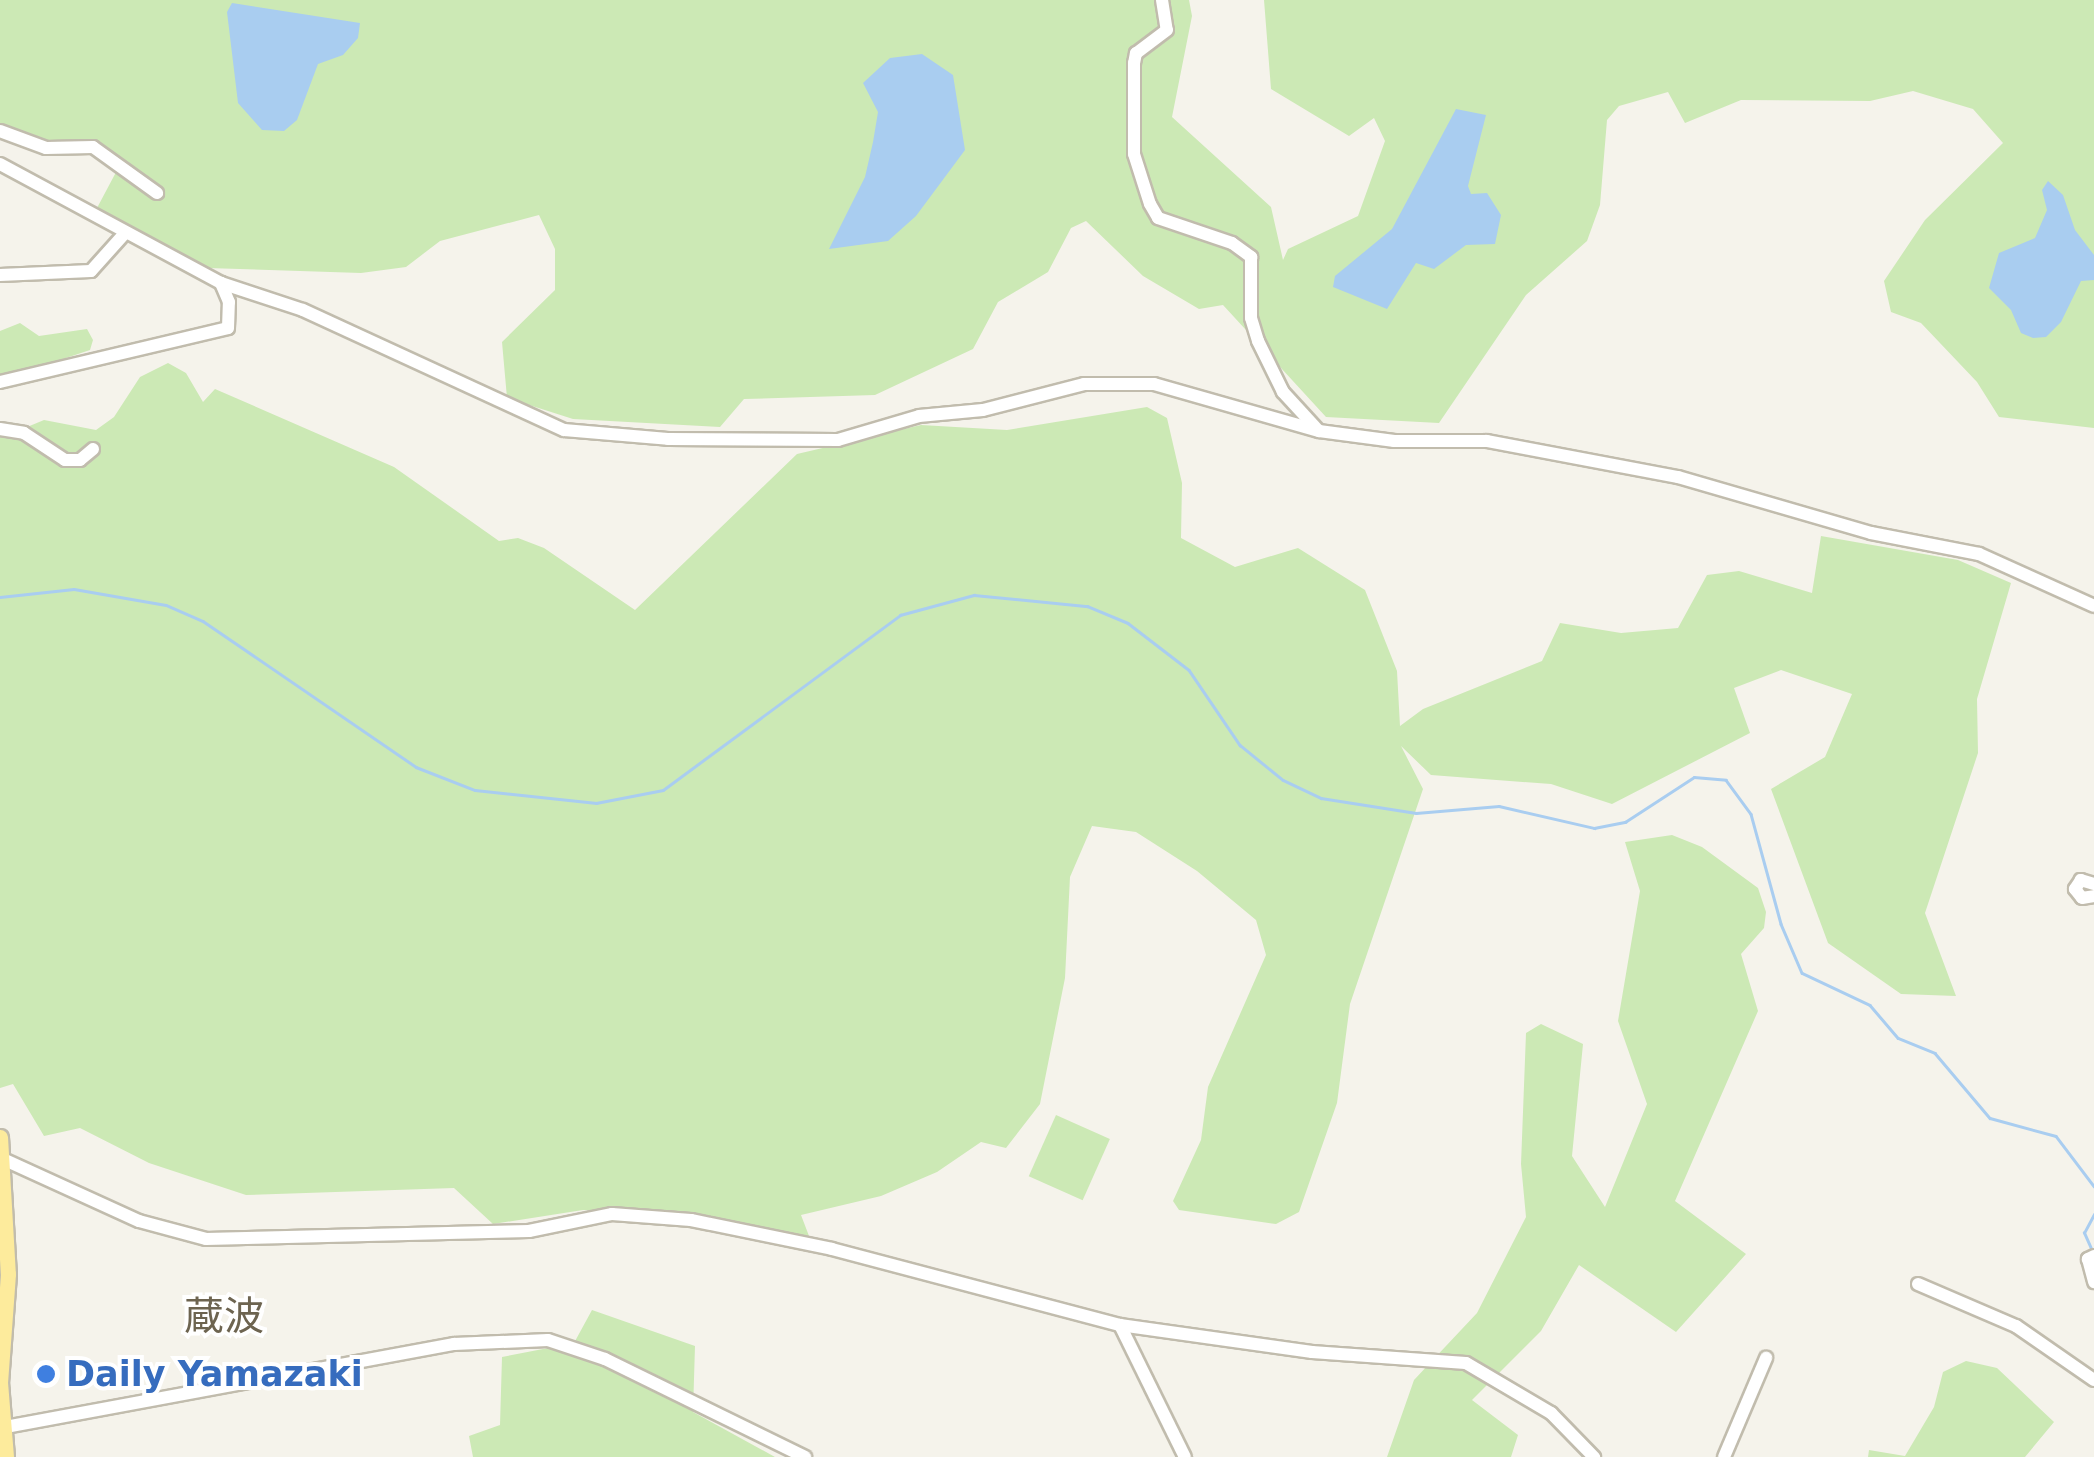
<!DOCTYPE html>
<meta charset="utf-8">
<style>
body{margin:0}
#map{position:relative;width:2094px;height:1457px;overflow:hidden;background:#f5f3eb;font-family:"DejaVu Sans","Noto Sans JP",sans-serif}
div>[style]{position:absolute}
.green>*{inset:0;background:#cce9b5;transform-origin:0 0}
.water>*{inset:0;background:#a9cdf0}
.stream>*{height:2.5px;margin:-1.25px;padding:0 1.25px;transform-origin:1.25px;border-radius:1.25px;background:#a9cdf0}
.roads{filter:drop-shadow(2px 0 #c1bcad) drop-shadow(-2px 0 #c1bcad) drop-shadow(0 2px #c1bcad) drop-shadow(0 -2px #c1bcad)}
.minor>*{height:12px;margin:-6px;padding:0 6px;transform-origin:6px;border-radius:6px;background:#fff}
.major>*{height:15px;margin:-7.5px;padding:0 7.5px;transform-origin:7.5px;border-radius:7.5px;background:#fdeb9c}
.dots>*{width:28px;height:28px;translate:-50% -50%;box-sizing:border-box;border:5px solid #fff;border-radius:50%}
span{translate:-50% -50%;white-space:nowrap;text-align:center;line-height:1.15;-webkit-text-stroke:8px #fff;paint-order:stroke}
.shop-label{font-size:35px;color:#366cbe;font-weight:700}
.left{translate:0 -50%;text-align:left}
.quarter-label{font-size:40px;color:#6d6450}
</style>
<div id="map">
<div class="green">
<div style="clip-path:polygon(0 0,1189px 0,1192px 16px,1172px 117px,1271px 207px,1283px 260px,1288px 249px,1358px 216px,1385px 141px,1374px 118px,1349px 136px,1271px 89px,1264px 0,2094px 0,2094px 428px,1999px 417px,1977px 382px,1921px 323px,1891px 312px,1884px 281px,1925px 220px,2003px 143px,1973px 109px,1913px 91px,1870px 101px,1741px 100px,1685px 123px,1668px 92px,1619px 106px,1607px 120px,1600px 205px,1587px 241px,1526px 295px,1439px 423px,1326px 417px,1223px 305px,1199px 309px,1143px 276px,1086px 221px,1071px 228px,1048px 272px,998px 302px,973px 349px,875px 395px,744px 399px,720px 427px,573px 419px,507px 398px,502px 342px,555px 290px,555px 249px,539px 215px,440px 241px,406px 267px,361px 273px,207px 268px,97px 208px,123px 159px,84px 142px,46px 143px,0 127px)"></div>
<div style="clip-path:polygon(20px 323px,39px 336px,87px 329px,93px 340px,90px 350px,0 380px,0 331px)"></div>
<div style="clip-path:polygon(168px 363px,186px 373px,203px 402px,215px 389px,394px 467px,499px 541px,518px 538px,544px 548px,635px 610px,797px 454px,921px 425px,1007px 430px,1147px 407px,1167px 418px,1182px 483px,1181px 538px,1235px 567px,1298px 548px,1365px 590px,1397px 671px,1400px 726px,1423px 709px,1542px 661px,1560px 623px,1621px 633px,1678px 628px,1707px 575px,1739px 571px,1812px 593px,1821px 536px,1958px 560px,2011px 583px,1977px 699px,1978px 753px,1925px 913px,1956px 996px,1901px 994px,1828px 943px,1771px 789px,1825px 757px,1852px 694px,1781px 670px,1734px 688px,1750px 733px,1612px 804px,1551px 784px,1431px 775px,1401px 746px,1423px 789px,1350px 1004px,1337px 1103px,1299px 1212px,1276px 1224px,1179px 1210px,1173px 1201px,1201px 1140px,1208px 1087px,1266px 955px,1256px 920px,1197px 871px,1136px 832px,1092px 826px,1070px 877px,1065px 978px,1040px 1104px,1006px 1148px,981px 1142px,937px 1172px,881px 1196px,801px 1215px,809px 1236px,697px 1217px,583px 1210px,493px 1224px,454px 1188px,246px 1195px,149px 1163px,80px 1128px,44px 1136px,13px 1084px,0 1088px,0 422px,3px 437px,44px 420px,96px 430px,114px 417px,140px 377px)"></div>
<div style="clip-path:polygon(1672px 835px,1702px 847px,1758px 888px,1766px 912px,1764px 928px,1741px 954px,1758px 1011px,1675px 1201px,1746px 1254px,1676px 1332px,1579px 1265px,1541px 1331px,1472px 1400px,1518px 1435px,1511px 1457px,1387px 1457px,1414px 1380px,1477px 1313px,1526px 1217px,1521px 1164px,1526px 1033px,1541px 1024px,1583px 1044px,1572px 1156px,1605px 1207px,1647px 1104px,1618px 1021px,1640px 891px,1625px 842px)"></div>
<div style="left:1056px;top:1115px;width:59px;height:67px;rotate:24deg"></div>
<div style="clip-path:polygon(592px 1310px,695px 1346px,693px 1412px,775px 1457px,473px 1457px,469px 1436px,500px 1425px,502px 1357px,574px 1343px)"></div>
<div style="clip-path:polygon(1966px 1361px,1997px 1368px,2054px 1422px,2025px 1457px,1868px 1457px,1869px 1450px,1905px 1456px,1934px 1407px,1943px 1372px)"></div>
</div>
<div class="water">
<div style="clip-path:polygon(232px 3px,360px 23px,358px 38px,343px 55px,318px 64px,297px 120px,284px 131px,262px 130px,238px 103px,227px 12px)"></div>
<div style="clip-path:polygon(922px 54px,953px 75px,965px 150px,916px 216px,888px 241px,829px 249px,865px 177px,873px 142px,878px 112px,863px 83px,890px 58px)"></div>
<div style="clip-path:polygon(1456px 109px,1486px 115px,1468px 186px,1471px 194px,1487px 193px,1501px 215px,1495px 244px,1466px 245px,1434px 269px,1416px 263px,1387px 309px,1333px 287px,1335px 276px,1392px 229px)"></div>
<div style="clip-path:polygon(2048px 181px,2063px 195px,2075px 230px,2094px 255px,2094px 280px,2081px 281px,2061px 322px,2046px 337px,2033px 338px,2021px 333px,2011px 310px,1989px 288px,1999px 253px,2035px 238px,2047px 210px,2042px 190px)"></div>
</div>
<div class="stream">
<div style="left:0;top:597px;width:74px;rotate:-6.2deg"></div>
<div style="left:74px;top:589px;width:93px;rotate:9.9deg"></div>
<div style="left:166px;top:605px;width:40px;rotate:23.4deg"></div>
<div style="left:203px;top:621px;width:258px;rotate:34.4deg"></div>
<div style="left:416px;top:767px;width:63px;rotate:21.3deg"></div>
<div style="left:475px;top:790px;width:122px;rotate:6.1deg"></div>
<div style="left:596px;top:803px;width:68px;rotate:-11deg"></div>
<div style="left:663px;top:790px;width:295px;rotate:-36.4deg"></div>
<div style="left:900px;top:615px;width:77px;rotate:-15.1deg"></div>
<div style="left:974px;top:595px;width:114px;rotate:5.6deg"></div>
<div style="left:1087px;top:606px;width:44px;rotate:22.5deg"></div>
<div style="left:1128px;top:623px;width:77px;rotate:37.6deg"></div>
<div style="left:1189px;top:670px;width:91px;rotate:55.8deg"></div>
<div style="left:1240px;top:745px;width:55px;rotate:39.1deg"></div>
<div style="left:1283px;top:780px;width:42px;rotate:25.3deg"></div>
<div style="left:1321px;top:798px;width:96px;rotate:9deg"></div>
<div style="left:1416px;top:813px;width:83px;rotate:-4.8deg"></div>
<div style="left:1499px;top:806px;width:98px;rotate:13deg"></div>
<div style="left:1594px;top:828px;width:32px;rotate:-11deg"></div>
<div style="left:1625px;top:822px;width:82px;rotate:-33.1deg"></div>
<div style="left:1694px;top:777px;width:32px;rotate:5deg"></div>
<div style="left:1726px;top:780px;width:42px;rotate:53.7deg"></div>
<div style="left:1751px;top:814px;width:114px;rotate:74.7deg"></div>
<div style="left:1781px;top:924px;width:53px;rotate:66.8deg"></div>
<div style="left:1802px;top:973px;width:75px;rotate:25.2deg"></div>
<div style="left:1870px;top:1005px;width:43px;rotate:49.7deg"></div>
<div style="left:1898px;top:1038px;width:40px;rotate:22deg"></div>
<div style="left:1935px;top:1053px;width:85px;rotate:49.8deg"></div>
<div style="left:1990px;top:1118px;width:68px;rotate:15.3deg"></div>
<div style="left:2056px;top:1136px;width:63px;rotate:52.8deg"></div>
<div style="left:2093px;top:1253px;width:22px;rotate:-114deg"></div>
<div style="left:2084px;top:1233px;width:21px;rotate:-62deg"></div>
</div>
<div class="roads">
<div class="minor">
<div style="left:1162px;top:0;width:30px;rotate:81deg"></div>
<div style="left:1167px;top:30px;width:39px;rotate:143deg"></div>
<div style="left:1136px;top:53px;width:10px;rotate:101deg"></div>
<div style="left:1134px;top:63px;width:91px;rotate:90deg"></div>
<div style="left:1134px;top:154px;width:52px;rotate:72.3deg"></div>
<div style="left:1150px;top:204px;width:16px;rotate:60deg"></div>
<div style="left:1158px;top:218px;width:78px;rotate:18.7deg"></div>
<div style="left:1232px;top:243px;width:24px;rotate:36deg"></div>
<div style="left:1251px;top:257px;width:61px;rotate:90deg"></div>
<div style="left:1251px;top:318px;width:24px;rotate:73deg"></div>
<div style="left:1258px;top:341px;width:57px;rotate:63.9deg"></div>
<div style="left:1283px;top:392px;width:50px;rotate:47.4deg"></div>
<div style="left:0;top:131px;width:49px;rotate:20.3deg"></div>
<div style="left:46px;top:148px;width:47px;rotate:-1.2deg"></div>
<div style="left:93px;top:147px;width:79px;rotate:35.7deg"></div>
<div style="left:0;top:164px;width:251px;rotate:28.3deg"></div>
<div style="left:221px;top:283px;width:86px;rotate:18.2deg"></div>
<div style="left:303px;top:310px;width:287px;rotate:24.7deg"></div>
<div style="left:564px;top:430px;width:104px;rotate:4.9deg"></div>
<div style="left:668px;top:439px;width:170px;rotate:0.3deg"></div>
<div style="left:838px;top:440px;width:84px;rotate:-16.5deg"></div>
<div style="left:919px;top:416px;width:64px;rotate:-5.4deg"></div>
<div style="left:983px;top:410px;width:104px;rotate:-14.4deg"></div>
<div style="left:1084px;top:384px;width:70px"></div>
<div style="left:1154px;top:384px;width:172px;rotate:15.9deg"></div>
<div style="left:1319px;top:431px;width:76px;rotate:7.6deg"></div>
<div style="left:1394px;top:441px;width:93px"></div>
<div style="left:1487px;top:441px;width:194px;rotate:10.7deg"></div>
<div style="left:1678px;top:477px;width:201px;rotate:16.2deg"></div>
<div style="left:1871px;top:533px;width:110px;rotate:11deg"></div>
<div style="left:1979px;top:554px;width:126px;rotate:24.3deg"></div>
<div style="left:0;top:275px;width:91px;rotate:-2.5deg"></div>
<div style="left:91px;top:271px;width:52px;rotate:-48.1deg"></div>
<div style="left:0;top:382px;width:234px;rotate:-13.3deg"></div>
<div style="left:228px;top:328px;width:26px;rotate:-88deg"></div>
<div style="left:229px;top:302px;width:21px;rotate:-113deg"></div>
<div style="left:0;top:429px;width:24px;rotate:9deg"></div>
<div style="left:24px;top:433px;width:49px;rotate:33.4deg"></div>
<div style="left:65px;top:460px;width:15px"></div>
<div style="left:80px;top:460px;width:17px;rotate:-40deg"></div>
<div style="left:2094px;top:884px;width:14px;rotate:-163deg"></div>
<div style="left:2081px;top:880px;width:11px;rotate:124deg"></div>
<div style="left:2075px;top:889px;width:11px;rotate:52deg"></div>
<div style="left:2082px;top:898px;width:12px;rotate:-9deg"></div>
<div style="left:5px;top:1160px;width:147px;rotate:24.5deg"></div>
<div style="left:139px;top:1221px;width:69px;rotate:15deg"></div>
<div style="left:206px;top:1239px;width:323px;rotate:-1.4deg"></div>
<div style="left:529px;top:1231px;width:85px;rotate:-11.6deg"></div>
<div style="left:612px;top:1214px;width:79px;rotate:4.3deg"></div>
<div style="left:691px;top:1220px;width:144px;rotate:11.6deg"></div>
<div style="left:832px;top:1249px;width:298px;rotate:14.8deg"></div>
<div style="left:1120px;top:1325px;width:194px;rotate:8deg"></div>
<div style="left:1312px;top:1352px;width:154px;rotate:4.1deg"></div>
<div style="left:1466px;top:1363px;width:99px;rotate:30.5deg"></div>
<div style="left:1551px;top:1413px;width:62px;rotate:45.7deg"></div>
<div style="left:2094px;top:1256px;width:7px;rotate:153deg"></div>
<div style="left:2088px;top:1259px;width:24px;rotate:75deg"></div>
<div style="left:1918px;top:1284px;width:107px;rotate:23.2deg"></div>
<div style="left:2016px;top:1326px;width:95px;rotate:34.7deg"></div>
<div style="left:1120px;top:1325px;width:147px;rotate:63.8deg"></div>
<div style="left:0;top:1428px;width:462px;rotate:-10.5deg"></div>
<div style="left:454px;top:1344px;width:94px;rotate:-2.4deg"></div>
<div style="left:548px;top:1340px;width:60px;rotate:18.4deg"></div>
<div style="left:605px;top:1359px;width:223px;rotate:26.1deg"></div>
<div style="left:1724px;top:1457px;width:108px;rotate:-67deg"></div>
</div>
<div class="major">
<div style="left:0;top:1137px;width:137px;rotate:86.7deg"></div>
<div style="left:8px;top:1274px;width:108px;rotate:94.2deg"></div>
<div style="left:0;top:1382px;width:75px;rotate:85.4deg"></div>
</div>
</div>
<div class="dots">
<div style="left:46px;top:1374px;background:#3f7fe0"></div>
</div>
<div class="shop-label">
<span class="left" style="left:66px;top:1374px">Daily Yamazaki</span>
</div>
<div class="quarter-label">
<span style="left:224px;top:1316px">蔵波</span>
</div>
</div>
